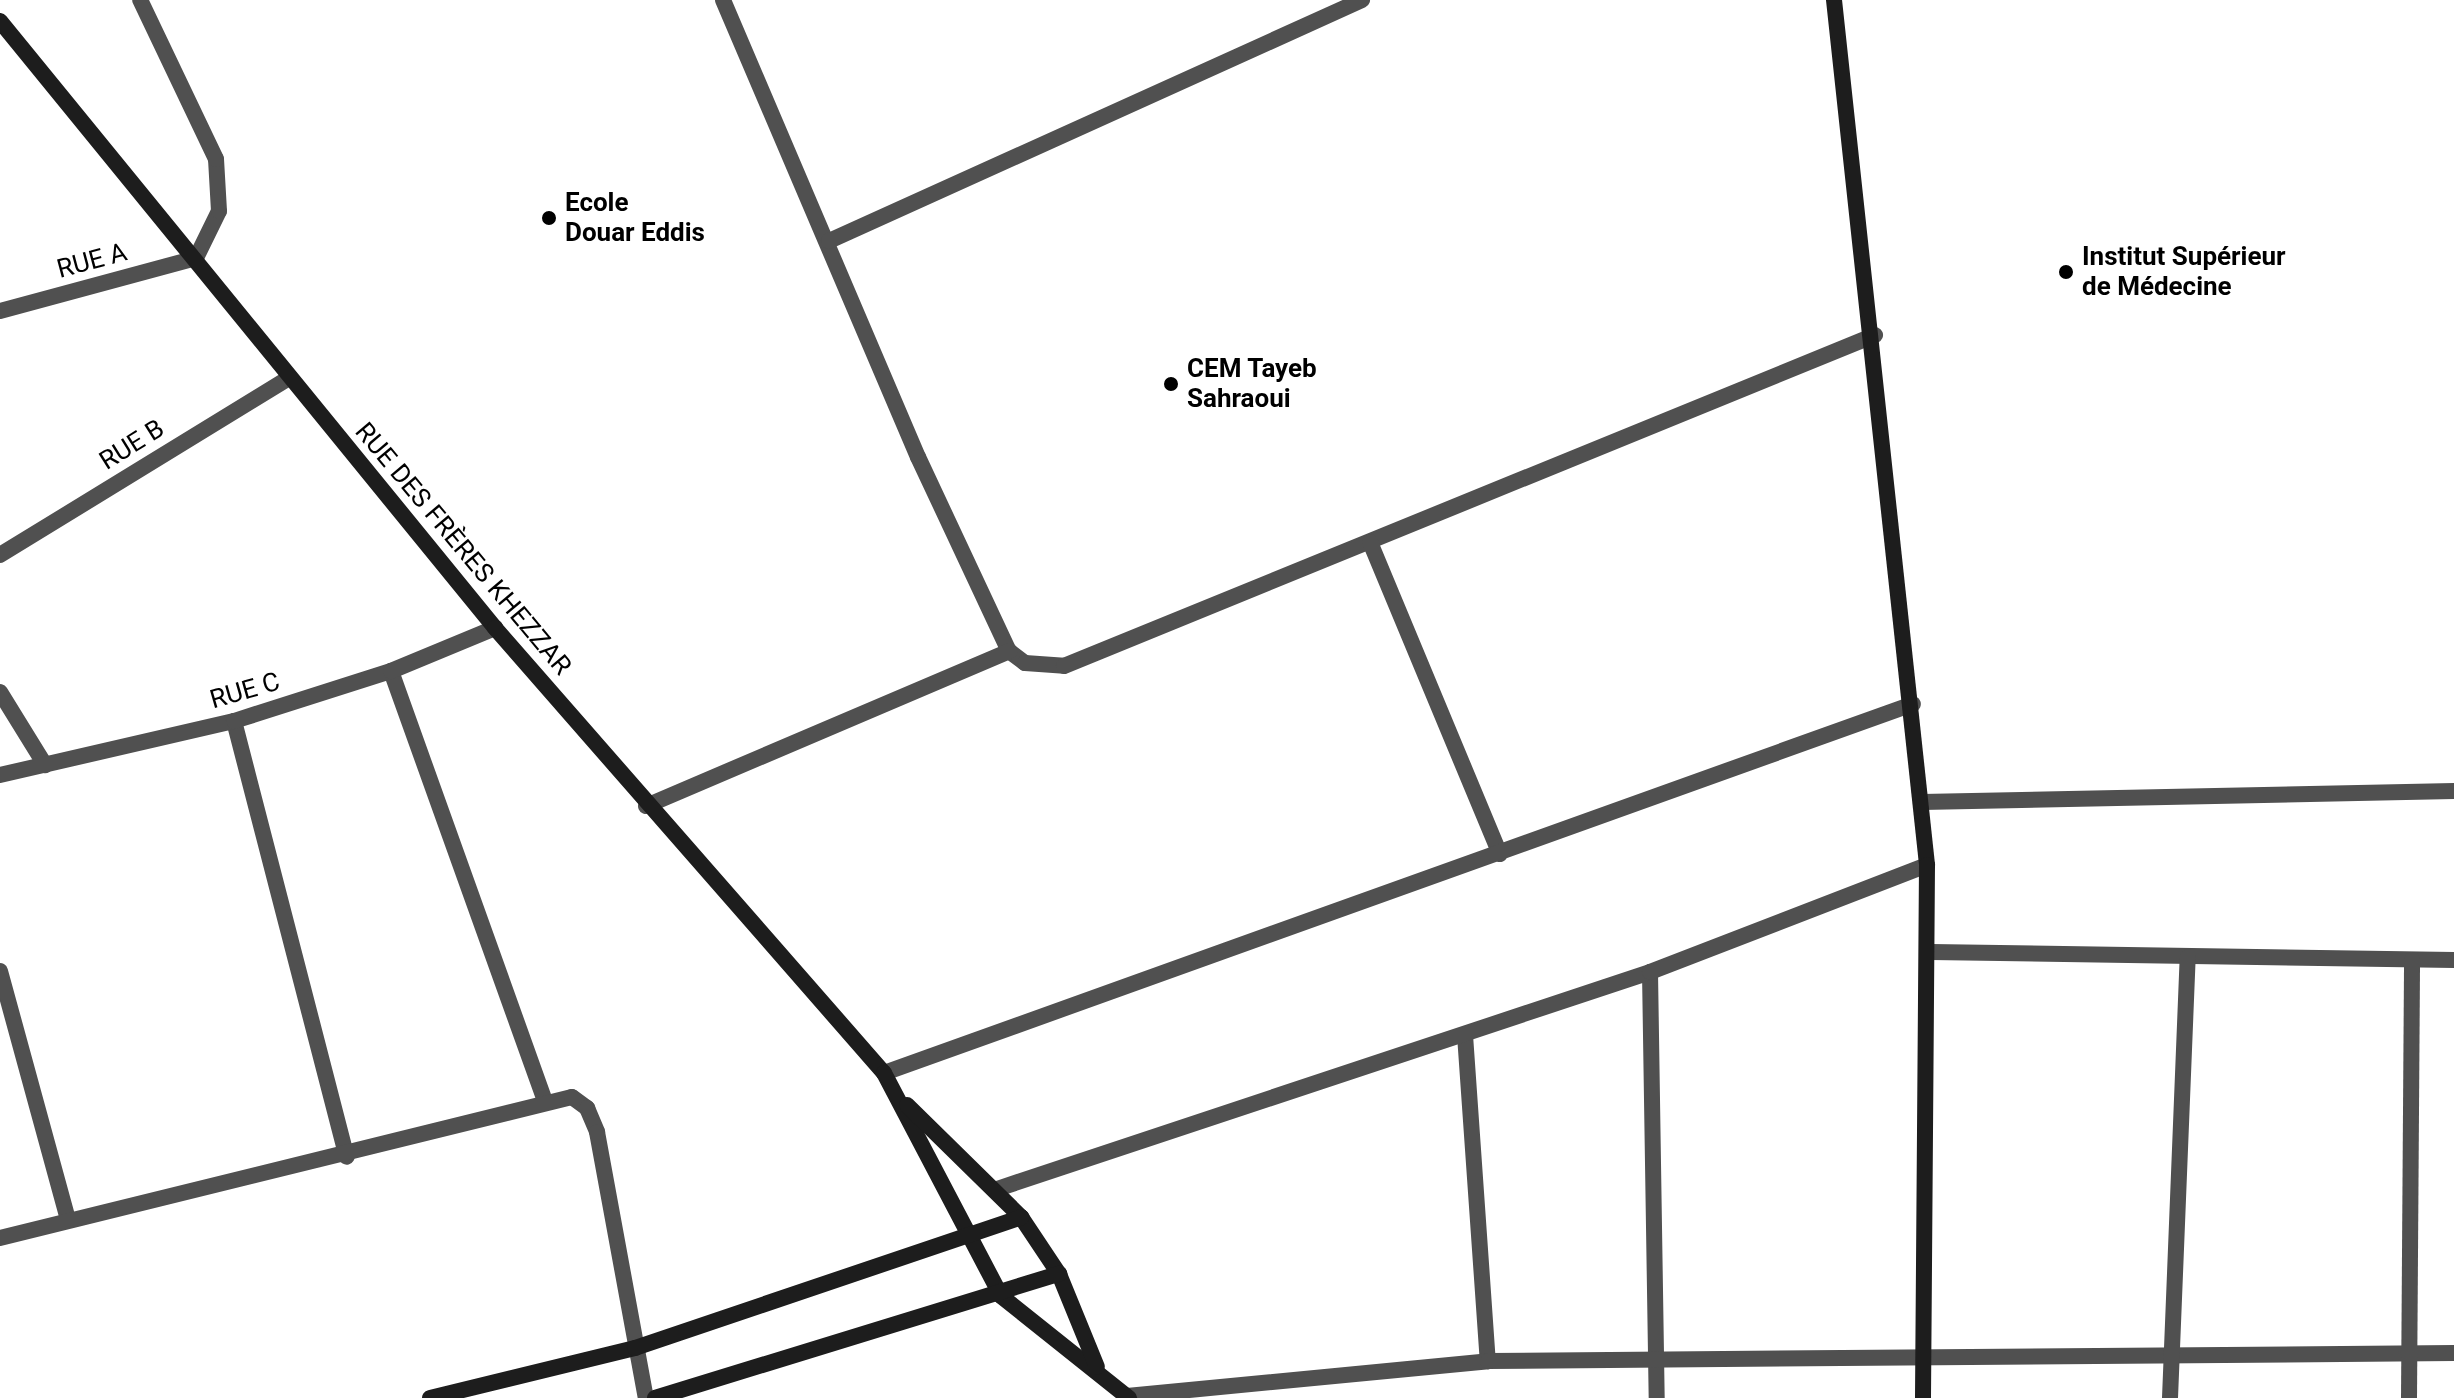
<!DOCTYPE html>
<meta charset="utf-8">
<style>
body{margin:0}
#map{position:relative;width:2454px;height:1398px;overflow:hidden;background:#fff;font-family:Roboto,sans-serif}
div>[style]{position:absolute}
.street>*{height:16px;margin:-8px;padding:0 8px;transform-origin:8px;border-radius:8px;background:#505050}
.secondary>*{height:16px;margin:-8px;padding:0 8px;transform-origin:8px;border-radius:8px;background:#1d1d1d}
.dots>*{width:22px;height:22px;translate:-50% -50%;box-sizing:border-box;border:4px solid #fff;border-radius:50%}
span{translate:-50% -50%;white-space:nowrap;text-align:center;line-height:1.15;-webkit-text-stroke:7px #fff;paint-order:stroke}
.poi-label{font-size:26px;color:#000;font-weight:700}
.left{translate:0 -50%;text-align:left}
.street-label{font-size:26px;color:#000}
</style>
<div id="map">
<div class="street">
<div style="left:723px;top:0;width:497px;rotate:66.9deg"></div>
<div style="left:918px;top:457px;width:214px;rotate:64.9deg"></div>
<div style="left:1009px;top:651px;width:20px;rotate:37deg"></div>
<div style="left:1025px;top:663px;width:39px;rotate:4deg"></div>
<div style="left:1064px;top:666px;width:876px;rotate:-22.2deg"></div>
<div style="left:829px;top:241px;width:585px;rotate:-24.33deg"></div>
<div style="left:0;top:311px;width:203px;rotate:-15.1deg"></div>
<div style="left:196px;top:258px;width:52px;rotate:-63.9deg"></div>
<div style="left:219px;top:211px;width:52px;rotate:-93.3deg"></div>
<div style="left:216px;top:159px;width:176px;rotate:-115.5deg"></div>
<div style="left:1370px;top:542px;width:338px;rotate:67.4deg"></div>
<div style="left:0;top:555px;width:340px;rotate:-31.5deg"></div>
<div style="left:391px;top:671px;width:455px;rotate:70.3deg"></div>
<div style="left:0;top:692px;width:86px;rotate:58.3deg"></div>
<div style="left:234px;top:721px;width:450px;rotate:75.5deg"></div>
<div style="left:0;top:775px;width:240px;rotate:-13deg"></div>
<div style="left:234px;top:721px;width:165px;rotate:-17.7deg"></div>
<div style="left:391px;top:671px;width:113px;rotate:-22.5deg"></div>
<div style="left:1922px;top:802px;width:532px;rotate:-1.18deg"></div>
<div style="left:646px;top:806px;width:395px;rotate:-23.1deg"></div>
<div style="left:1931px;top:952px;width:523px;rotate:0.88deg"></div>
<div style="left:0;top:971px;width:258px;rotate:74.7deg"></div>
<div style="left:1650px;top:972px;width:426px;rotate:89.1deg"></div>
<div style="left:1465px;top:1035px;width:327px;rotate:86deg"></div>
<div style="left:884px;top:1073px;width:1093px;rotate:-19.73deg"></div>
<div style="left:997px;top:1189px;width:688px;rotate:-18.38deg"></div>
<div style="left:1650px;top:972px;width:297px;rotate:-21.1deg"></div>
<div style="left:0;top:1238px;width:589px;rotate:-13.85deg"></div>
<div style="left:572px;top:1097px;width:19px;rotate:36deg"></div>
<div style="left:587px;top:1108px;width:26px;rotate:67deg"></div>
<div style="left:597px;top:1132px;width:270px;rotate:79.6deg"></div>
<div style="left:1127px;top:1396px;width:363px;rotate:-5.5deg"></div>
<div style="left:1488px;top:1361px;width:966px;rotate:-0.47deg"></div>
<div style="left:2170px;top:1398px;width:441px;rotate:-87.7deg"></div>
<div style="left:2409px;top:1398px;width:438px;rotate:-89.6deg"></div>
</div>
<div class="secondary">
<div style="left:1834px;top:0;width:870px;rotate:83.86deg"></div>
<div style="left:1927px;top:865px;width:533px;rotate:90.43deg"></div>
<div style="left:0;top:21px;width:783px;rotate:50.8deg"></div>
<div style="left:495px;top:628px;width:591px;rotate:48.84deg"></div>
<div style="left:884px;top:1073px;width:252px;rotate:62.3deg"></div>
<div style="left:1001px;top:1296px;width:164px;rotate:38.6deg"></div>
<div style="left:907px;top:1105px;width:160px;rotate:44.5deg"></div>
<div style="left:1021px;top:1217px;width:69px;rotate:56.3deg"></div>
<div style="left:1059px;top:1274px;width:100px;rotate:67.8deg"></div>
<div style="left:430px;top:1398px;width:211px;rotate:-13.7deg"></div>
<div style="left:635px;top:1348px;width:408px;rotate:-18.7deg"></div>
<div style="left:655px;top:1398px;width:423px;rotate:-17.1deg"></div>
</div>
<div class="dots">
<div style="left:549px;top:218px;background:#000"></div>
<div style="left:2066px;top:272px;background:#000"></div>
<div style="left:1171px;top:384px;background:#000"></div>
</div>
<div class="poi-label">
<span class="left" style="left:565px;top:218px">Ecole<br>Douar Eddis</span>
<span class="left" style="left:2082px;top:272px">Institut Supérieur<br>de Médecine</span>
<span class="left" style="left:1187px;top:384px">CEM Tayeb<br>Sahraoui</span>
</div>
<div class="street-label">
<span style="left:92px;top:261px;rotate:-15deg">RUE A</span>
<span style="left:132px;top:445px;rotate:-32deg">RUE B</span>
<span style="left:463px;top:549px;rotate:50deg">RUE DES FRÈRES KHEZZAR</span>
<span style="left:245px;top:691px;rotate:-16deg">RUE C</span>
</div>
</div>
